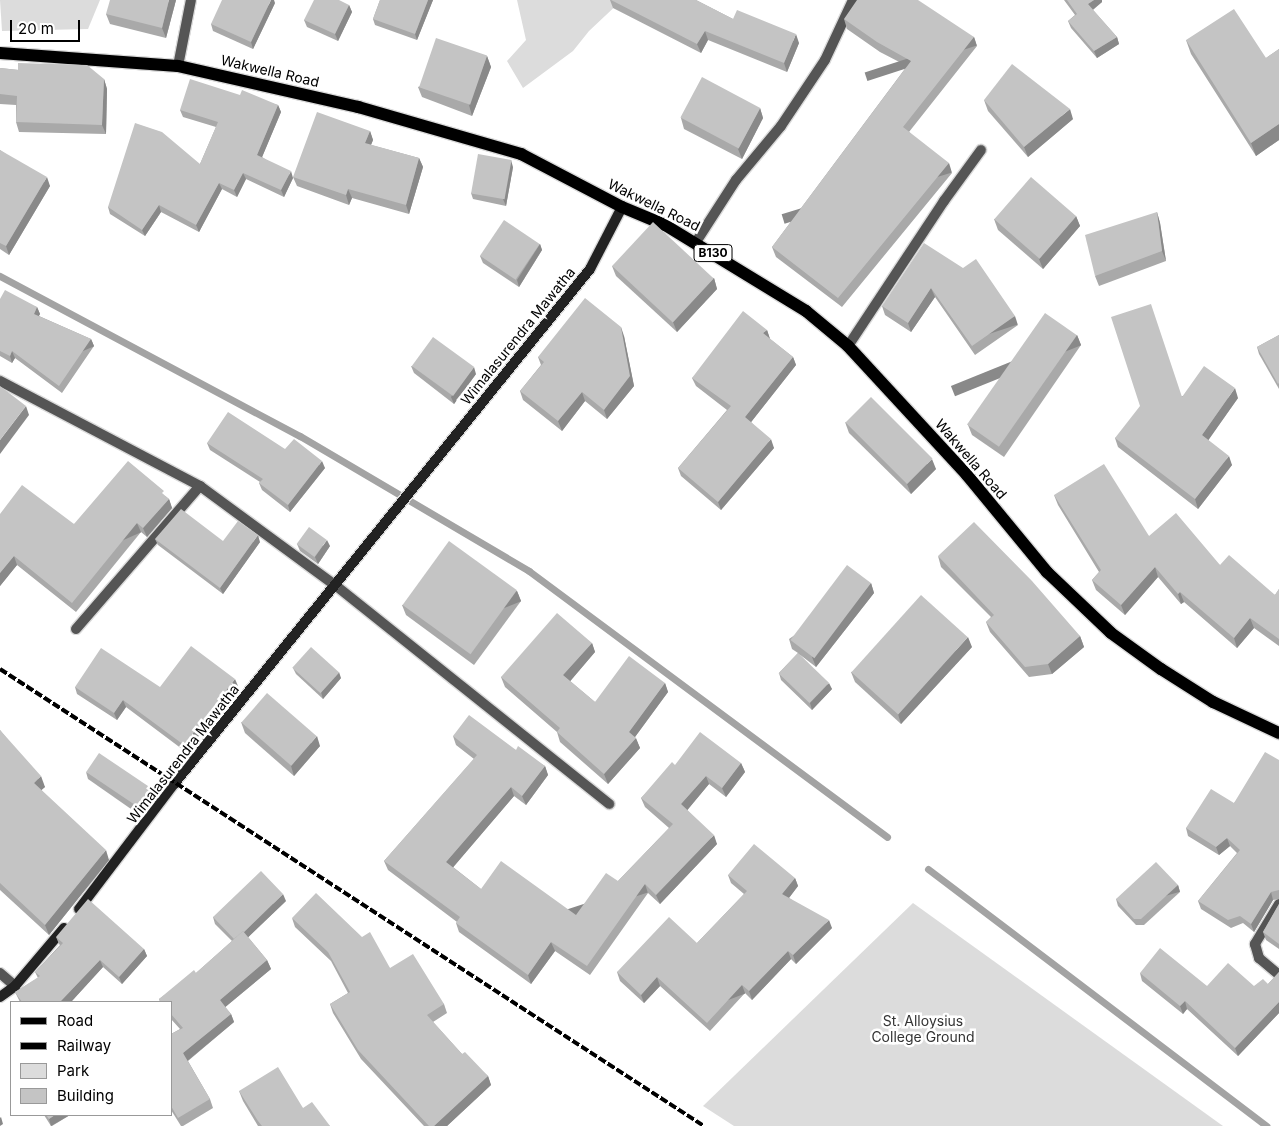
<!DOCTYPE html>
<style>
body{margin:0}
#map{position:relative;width:1279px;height:1126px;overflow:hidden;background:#fff;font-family:Inter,sans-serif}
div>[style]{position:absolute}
.green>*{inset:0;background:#dcdcdc}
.stream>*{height:7px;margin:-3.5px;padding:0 3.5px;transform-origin:3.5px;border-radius:3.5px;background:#a3a3a3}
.roads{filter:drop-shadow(1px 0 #dbdbdb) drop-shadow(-1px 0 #dbdbdb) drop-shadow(0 1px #dbdbdb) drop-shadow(0 -1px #dbdbdb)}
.street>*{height:10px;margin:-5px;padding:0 5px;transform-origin:5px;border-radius:5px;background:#555}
.secondary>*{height:10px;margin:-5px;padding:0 5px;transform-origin:5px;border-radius:5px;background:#222}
.primary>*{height:12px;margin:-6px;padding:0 6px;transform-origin:6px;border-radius:6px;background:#000}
.rail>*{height:4px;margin-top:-2px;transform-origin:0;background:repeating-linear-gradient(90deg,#000 0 8px,transparent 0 10.5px)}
.wall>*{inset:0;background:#a9a9a9}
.shaded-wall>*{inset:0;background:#898989;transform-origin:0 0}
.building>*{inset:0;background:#c4c4c4;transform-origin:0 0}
span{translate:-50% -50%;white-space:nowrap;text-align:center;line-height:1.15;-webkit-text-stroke:5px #fff;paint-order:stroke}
.shield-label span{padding:1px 4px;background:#fff;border:1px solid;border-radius:4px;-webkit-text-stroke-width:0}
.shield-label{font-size:12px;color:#000;font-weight:700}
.street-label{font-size:14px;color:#000}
.park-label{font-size:14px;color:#333}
.legend{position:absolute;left:10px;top:1001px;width:162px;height:115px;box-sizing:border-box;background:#fff;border:1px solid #999;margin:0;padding:6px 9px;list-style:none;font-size:15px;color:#000}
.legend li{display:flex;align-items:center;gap:10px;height:25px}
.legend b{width:25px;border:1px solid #999}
.scale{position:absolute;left:10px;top:20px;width:70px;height:22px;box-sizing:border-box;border:2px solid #000;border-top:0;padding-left:6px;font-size:15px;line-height:18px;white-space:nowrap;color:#000;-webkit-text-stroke:4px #fff;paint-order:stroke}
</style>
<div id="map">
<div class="green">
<div style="clip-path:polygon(0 0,100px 0,88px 29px,2px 31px)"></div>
<div style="clip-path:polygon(517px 0,622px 0,589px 31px,573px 51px,523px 88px,507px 61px,526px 40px)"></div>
<div style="clip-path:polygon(913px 903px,1223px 1126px,734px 1126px,703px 1106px)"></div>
</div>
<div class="stream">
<div style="left:0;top:276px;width:340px;rotate:28.1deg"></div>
<div style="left:300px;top:436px;width:266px;rotate:30.5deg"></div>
<div style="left:529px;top:571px;width:446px;rotate:36.6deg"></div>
<div style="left:928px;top:869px;width:425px;rotate:37.2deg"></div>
</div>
<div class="roads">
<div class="street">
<div style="left:178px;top:66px;width:67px;rotate:-78.9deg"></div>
<div style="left:696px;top:242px;width:74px;rotate:-57.2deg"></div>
<div style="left:736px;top:180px;width:70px;rotate:-50.2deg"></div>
<div style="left:781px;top:126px;width:79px;rotate:-56.3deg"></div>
<div style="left:825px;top:60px;width:66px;rotate:-65deg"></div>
<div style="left:848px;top:346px;width:174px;rotate:-56.5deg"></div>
<div style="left:944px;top:201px;width:63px;rotate:-54deg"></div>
<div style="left:0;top:381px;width:226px;rotate:27.7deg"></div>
<div style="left:200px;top:486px;width:167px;rotate:36.3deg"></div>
<div style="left:335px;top:585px;width:351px;rotate:38.6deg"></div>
<div style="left:76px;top:629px;width:189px;rotate:-49.1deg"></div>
<div style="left:1279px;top:904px;width:47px;rotate:121deg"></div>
<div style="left:1255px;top:944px;width:15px;rotate:74deg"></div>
<div style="left:1259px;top:958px;width:26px;rotate:40deg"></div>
<div style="left:0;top:973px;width:20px;rotate:41deg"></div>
</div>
<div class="secondary">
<div style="left:79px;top:909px;width:157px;rotate:-52.8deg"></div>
<div style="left:174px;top:784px;width:662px;rotate:-51.07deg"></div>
<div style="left:590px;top:269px;width:70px;rotate:-62.7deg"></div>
<div style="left:0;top:997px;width:19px;rotate:-36deg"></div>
<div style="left:15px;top:986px;width:76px;rotate:-49.8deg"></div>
</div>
<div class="primary">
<div style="left:0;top:53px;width:178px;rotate:4.2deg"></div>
<div style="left:178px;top:66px;width:185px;rotate:12.8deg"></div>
<div style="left:358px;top:107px;width:170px;rotate:16.1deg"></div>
<div style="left:521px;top:154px;width:114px;rotate:27.7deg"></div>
<div style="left:622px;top:207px;width:47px;rotate:22.7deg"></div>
<div style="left:665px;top:225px;width:165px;rotate:31.4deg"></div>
<div style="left:806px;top:311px;width:55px;rotate:39.8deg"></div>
<div style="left:848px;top:346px;width:176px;rotate:47.3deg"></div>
<div style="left:967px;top:475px;width:126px;rotate:50.5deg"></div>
<div style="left:1047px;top:572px;width:88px;rotate:43.6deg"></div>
<div style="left:1111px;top:633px;width:62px;rotate:35.8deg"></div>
<div style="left:1161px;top:669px;width:62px;rotate:32.4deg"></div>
<div style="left:1213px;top:702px;width:73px;rotate:25.2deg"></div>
</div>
</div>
<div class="rail">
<div style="left:0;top:669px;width:839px;rotate:32.99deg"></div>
</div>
<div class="wall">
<div style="clip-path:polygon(176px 0,166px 38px,110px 24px,106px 14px)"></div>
<div style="clip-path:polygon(380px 0,433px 0,417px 40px,375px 25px,373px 19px)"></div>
<div style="clip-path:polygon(610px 0,696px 0,733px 19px,799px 43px,787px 72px,708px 40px,701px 53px,613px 8px)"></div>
<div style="clip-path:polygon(1064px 0,1102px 0,1102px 2px,1093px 10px,1117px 37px,1119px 44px,1097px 58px,1071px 28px,1068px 21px,1075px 15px)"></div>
<div style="clip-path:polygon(275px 3px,253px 49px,213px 31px,211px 24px)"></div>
<div style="clip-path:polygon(349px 5px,352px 12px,338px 41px,307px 27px,304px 20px)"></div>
<div style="clip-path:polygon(844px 19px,974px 37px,977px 46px,909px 132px,952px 173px,842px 307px,776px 257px,772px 247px,907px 66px,880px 52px,847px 29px)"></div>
<div style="clip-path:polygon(1186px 40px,1266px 58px,1279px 49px,1279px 140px,1256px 156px,1191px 54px)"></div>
<div style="clip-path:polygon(487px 56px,491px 67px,472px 116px,422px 97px,418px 87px)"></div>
<div style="clip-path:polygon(0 68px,104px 79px,107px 89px,106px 134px,19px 132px,16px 122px,16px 105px,0 104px)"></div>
<div style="clip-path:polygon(240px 95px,278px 105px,281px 112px,262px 157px,293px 178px,284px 197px,246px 179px,237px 197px,222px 189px,199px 232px,161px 212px,145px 236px,110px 214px,108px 207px,200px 164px,216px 127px,183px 117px,180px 110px)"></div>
<div style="clip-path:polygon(984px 100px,1073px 119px,1028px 157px,988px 111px)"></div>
<div style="clip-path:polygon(760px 108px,763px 118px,742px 159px,684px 129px,681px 118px)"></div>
<div style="clip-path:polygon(370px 131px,373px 140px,371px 145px,419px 158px,423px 167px,409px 214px,352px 198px,349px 205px,297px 186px,293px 177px)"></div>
<div style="clip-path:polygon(0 150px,50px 186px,9px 255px,0 249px)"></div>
<div style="clip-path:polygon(513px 167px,506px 206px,473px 199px,471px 193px)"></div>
<div style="clip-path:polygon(1157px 212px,1160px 223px,1166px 261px,1099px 286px,1095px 276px)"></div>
<div style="clip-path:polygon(1076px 216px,1080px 226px,1043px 269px,998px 230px,994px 219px)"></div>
<div style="clip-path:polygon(540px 244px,542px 250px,519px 287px,483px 263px,480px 256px)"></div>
<div style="clip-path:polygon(612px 266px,714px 278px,717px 289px,677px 332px,616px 276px)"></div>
<div style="clip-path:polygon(963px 268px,1018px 325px,975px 355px,935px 297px,911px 332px,885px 315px,882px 306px)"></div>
<div style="clip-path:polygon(0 299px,37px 307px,40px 314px,39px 316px,91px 339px,94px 346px,62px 393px,15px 358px,12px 363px,0 356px)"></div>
<div style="clip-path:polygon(767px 330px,770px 339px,793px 357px,796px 365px,751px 422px,774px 448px,721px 510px,681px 476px,678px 468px,727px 410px,696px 386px,692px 378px)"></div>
<div style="clip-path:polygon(1077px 335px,1081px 345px,1004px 457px,972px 435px,968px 425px)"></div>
<div style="clip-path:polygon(1279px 335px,1279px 389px,1259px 354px,1257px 347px)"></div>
<div style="clip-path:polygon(624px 336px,634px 386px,607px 419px,585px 401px,562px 431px,523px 400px,520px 391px,541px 365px,538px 357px)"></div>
<div style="clip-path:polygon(411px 366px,476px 374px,454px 404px,414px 373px)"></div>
<div style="clip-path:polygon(1182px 396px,1238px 398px,1208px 440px,1232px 465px,1198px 509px,1118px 447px,1115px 438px)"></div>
<div style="clip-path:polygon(845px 422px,936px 469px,911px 494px,849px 433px)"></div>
<div style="clip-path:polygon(207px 443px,285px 449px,325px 468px,290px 512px,262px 490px,259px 483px,260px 482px,210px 450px)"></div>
<div style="clip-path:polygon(1054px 495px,1149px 536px,1220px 565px,1275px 595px,1279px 589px,1279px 646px,1254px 628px,1237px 648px,1184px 602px,1181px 604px,1158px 577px,1125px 615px,1096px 590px,1092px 580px,1099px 572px,1058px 505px)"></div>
<div style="clip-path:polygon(165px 496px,169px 499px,172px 508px,147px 537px,141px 532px,76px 612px,17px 565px,0 586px,0 514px,74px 524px)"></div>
<div style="clip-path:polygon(155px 539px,223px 541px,260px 542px,223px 594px,158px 545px)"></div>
<div style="clip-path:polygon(297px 544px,330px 546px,318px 564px,300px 551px)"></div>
<div style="clip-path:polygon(938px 556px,1080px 636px,1084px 647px,1052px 674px,1029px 677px,990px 632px,986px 622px,991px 617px,941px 567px)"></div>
<div style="clip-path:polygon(871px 583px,874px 593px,816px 667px,799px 654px,832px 689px,812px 710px,781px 680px,779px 673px,798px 653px,792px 649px,789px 639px)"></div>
<div style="clip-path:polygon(517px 591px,521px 601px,474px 665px,406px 615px,402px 605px)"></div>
<div style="clip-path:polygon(592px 643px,595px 652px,570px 681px,595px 702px,665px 683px,668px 692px,635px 737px,640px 748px,608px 784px,560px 742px,557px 732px,505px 687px,501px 677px)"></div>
<div style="clip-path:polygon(972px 647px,901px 724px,855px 682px,851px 672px)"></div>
<div style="clip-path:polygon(293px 668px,341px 678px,323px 699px,296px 674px)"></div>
<div style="clip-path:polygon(238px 686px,186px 752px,126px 707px,117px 720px,77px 694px,75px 687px,160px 687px)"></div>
<div style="clip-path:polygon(241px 722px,320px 746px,294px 776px,245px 733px)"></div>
<div style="clip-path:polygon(0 730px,45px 787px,41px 790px,109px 860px,49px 935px,0 890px)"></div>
<div style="clip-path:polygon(453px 736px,516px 750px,545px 766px,548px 775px,526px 805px,514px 796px,453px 867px,481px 889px,576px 915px,618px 881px,669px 828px,645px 807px,641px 798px,675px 765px,741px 763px,745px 772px,726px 797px,709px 784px,687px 810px,717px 844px,660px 904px,648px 893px,590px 975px,555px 951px,531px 984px,459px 932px,456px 923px,457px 922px,388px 870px,384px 861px,474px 759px,456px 745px)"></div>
<div style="clip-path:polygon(1279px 760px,1279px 899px,1273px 900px,1254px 932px,1243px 923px,1231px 928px,1201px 909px,1198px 901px,1237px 853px,1230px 846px,1219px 855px,1188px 836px,1186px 828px,1234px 803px)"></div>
<div style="clip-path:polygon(86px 772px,155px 796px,141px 816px,88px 779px)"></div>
<div style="clip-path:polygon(728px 875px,795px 878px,798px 886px,789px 898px,832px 928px,796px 964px,791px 959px,752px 1000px,745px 993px,710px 1031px,660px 986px,644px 1003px,620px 981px,617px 972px,697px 943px,744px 894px,731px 883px)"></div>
<div style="clip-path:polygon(1178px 885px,1180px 892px,1144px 925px,1136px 925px,1118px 906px,1116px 899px)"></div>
<div style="clip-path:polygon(286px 901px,248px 937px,267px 960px,271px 969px,225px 1007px,231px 1014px,234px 1022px,188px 1061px,210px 1099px,213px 1108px,183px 1126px,181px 1126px,171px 1110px,171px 1034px,180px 1029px,171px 1019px,171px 1002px,160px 1002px,159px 999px,196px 973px,232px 941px,215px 924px,213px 917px)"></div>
<div style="clip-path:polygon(1279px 904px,1279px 949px,1266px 940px,1263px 932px)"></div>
<div style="clip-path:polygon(292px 918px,390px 968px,444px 1004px,447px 1013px,433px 1022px,462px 1054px,488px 1076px,491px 1085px,447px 1126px,424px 1126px,361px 1059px,333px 1013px,330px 1004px,348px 993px,331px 961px,295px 927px)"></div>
<div style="clip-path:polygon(56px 937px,144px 949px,147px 956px,122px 984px,103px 967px,71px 1002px,20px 1002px,15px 992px,38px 978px,35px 972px,60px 945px,59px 944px)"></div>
<div style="clip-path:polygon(1279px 972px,1279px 1013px,1238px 1056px,1187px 1009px,1183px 1014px,1142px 981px,1140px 973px,1207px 986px,1254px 986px,1268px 984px)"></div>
<div style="clip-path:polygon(239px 1091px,303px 1108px,330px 1126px,258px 1126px,243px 1101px)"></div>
<div style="clip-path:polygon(44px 1115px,70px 1115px,52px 1126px,51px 1126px)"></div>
</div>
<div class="shaded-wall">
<div style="clip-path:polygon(169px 0,176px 0,166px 38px,162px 28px)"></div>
<div style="clip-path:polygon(271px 0,274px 0,275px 3px,253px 49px,251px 42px)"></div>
<div style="clip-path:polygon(428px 0,433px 0,417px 40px,415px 34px)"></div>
<div style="clip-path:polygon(1094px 0,1102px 0,1102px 2px,1091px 11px,1088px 4px)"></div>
<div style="clip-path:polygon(349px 5px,352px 12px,338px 41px,335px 34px)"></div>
<div style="clip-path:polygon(705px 31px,708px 40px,701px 53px,697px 44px)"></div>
<div style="clip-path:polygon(796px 34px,799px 43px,787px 72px,784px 63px)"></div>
<div style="left:974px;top:37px;width:9px;height:115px;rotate:72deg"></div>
<div style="clip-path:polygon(1117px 37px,1119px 44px,1097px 58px,1094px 51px)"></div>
<div style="clip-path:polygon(487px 56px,491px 67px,472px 116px,469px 105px)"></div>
<div style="clip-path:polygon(104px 79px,107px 89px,106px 134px,102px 125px)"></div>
<div style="clip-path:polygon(278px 105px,281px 112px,260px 162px,257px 155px)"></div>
<div style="clip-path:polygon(760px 108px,763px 118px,742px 159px,738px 149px)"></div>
<div style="clip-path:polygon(1070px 109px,1073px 119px,1028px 157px,1024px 147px)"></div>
<div style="clip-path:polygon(1279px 124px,1279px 140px,1256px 156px,1251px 143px)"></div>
<div style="clip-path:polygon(370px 131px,373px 140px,368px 152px,365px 143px)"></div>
<div style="clip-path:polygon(419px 158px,423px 167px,409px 214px,406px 205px)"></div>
<div style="clip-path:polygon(511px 160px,513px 167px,506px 206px,503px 199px)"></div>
<div style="left:949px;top:163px;width:10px;height:175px;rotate:73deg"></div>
<div style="clip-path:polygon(291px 171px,293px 178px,284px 197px,281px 190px)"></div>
<div style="clip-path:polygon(243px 173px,246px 179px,237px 197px,234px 190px)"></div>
<div style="clip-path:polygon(47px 177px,50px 186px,9px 255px,6px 246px)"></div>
<div style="clip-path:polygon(219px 183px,222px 189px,199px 232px,196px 225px)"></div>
<div style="clip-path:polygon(348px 189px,352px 198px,349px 205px,346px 195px)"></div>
<div style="clip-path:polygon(159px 205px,161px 212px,145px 236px,142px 230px)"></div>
<div style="clip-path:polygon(1157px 212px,1160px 223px,1166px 261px,1162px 251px)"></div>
<div style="clip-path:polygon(1076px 216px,1080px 226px,1043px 269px,1039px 259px)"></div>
<div style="clip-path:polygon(540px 244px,542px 250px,519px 287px,517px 280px)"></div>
<div style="clip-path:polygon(714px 278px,717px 289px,677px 332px,673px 322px)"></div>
<div style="clip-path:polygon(931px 288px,935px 297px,911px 332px,908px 323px)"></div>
<div style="clip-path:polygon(37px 307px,40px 314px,36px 320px,34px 314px)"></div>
<div style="left:1015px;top:316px;width:9px;height:52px;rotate:72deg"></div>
<div style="clip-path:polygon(621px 327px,624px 336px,634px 386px,607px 419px,604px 410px)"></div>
<div style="clip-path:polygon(767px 330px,770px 339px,766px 342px,763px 333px)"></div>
<div style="left:1077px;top:335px;width:11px;height:136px;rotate:68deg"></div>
<div style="left:91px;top:339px;width:8px;height:57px;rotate:67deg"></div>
<div style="clip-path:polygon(12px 351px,15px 358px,12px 363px,10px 356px)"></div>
<div style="clip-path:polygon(793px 357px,796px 365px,748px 426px,745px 417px)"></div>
<div style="clip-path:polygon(474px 367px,476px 374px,454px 404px,451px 397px)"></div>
<div style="clip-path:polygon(1235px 388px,1238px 398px,1205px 445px,1202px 435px)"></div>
<div style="clip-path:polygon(582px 392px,585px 401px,562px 431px,558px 421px)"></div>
<div style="clip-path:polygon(26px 406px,29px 415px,0 454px,0 440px)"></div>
<div style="clip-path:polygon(771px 439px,774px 448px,721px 510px,718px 502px)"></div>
<div style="clip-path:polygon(1229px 456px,1232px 465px,1198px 509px,1195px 499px)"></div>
<div style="clip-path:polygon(932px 459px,936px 469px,911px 494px,907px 484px)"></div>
<div style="clip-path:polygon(322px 461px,325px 468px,290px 512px,288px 505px)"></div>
<div style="clip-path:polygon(169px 499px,172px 508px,147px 537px,143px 528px)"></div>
<div style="left:137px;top:523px;width:10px;height:103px;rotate:66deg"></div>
<div style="clip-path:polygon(258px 535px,260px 542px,223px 594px,220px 588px)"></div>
<div style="clip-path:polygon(327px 540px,330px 546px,318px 564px,315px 557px)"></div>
<div style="clip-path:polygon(14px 556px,17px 565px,0 586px,0 573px)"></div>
<div style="clip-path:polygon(1155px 567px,1158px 577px,1125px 615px,1121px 605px)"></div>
<div style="clip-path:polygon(871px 583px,874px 593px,816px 667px,812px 657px)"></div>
<div style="left:517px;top:591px;width:11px;height:79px;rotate:68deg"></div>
<div style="clip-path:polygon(1180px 592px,1184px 602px,1181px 604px,1178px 594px)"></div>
<div style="clip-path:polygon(1250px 618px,1254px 628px,1237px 648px,1234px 638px)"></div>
<div style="clip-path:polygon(1080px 636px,1084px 647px,1052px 674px,1048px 664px)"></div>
<div style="clip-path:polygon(968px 637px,972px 647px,901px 724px,898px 714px)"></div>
<div style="clip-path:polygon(592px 643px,595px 652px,567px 685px,563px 675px)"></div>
<div style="clip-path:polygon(339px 672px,341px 678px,323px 699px,321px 692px)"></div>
<div style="clip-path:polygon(235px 679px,238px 686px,186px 752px,184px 745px)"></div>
<div style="clip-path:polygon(665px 683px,668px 692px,632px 741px,629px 732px)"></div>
<div style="clip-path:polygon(829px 683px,832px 689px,812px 710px,810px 703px)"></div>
<div style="clip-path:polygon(123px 700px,126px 707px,117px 720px,114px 713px)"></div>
<div style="clip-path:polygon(317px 736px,320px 746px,294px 776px,291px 766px)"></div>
<div style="clip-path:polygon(636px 738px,640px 748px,608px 784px,604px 774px)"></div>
<div style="clip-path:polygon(741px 763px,745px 772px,726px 797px,722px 788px)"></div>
<div style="clip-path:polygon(545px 766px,548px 775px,526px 805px,522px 796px)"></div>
<div style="clip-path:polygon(41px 776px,45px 787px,38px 793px,34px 783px)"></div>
<div style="clip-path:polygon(706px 776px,709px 784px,685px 813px,681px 804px)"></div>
<div style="clip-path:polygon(511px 787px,514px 796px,450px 871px,446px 862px)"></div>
<div style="clip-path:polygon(152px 789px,155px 796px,141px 816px,139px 809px)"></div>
<div style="clip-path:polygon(714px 835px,717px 844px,660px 904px,656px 895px)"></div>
<div style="clip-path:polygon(1227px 838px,1230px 846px,1219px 855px,1216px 847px)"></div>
<div style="clip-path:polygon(106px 850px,109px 860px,49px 935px,45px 925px)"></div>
<div style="clip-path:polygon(795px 878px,798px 886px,785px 903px,782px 894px)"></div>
<div style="left:645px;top:884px;width:9px;height:100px;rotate:72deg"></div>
<div style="left:1178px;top:885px;width:7px;height:50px;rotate:74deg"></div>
<div style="clip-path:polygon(1271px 892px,1273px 900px,1254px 932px,1251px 924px)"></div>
<div style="clip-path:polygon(283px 894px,286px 901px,238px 947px,235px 941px)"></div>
<div style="clip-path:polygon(829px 920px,832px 928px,796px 964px,793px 955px)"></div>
<div style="clip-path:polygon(551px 942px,555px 951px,531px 984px,528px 975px)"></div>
<div style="clip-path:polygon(144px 949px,147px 956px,122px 984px,119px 977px)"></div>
<div style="clip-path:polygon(788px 951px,791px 959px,752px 1000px,749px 991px)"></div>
<div style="clip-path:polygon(100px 960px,103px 967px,71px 1002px,60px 1002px)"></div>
<div style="clip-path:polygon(267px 960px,271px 969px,223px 1009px,220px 1000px)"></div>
<div style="clip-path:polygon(657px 977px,660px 986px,644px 1003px,641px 995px)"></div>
<div style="left:742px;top:985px;width:9px;height:52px;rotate:69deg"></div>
<div style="clip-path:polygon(1185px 1001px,1187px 1009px,1183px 1014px,1180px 1006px)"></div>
<div style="clip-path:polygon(1279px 1002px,1279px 1013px,1238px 1056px,1235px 1048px)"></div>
<div style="clip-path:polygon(231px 1014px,234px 1022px,186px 1062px,183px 1053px)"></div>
<div style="clip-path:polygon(488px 1076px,491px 1085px,447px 1126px,434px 1126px)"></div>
<div style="clip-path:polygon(55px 1115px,70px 1115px,51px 1126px,49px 1119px)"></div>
<div style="clip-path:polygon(1px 1117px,3px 1124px,0 1126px,0 1118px)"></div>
</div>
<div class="building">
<div style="clip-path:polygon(110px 0,169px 0,162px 28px,106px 14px)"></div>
<div style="clip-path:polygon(222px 0,271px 0,251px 42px,211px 24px)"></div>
<div style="clip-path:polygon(314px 0,339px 0,349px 5px,335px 34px,304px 20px)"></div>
<div style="clip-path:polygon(380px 0,428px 0,415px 34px,373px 19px)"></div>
<div style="clip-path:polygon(611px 0,696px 0,733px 19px,737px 10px,796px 34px,784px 63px,705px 31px,697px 44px)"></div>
<div style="clip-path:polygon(857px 0,918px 0,974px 37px,903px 127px,949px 163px,838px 298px,772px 247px,911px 61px,877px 42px,844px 19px)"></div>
<div style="clip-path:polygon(1067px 0,1094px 0,1088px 4px,1117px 37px,1094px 51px,1068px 21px,1077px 14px)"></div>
<div style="clip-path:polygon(1234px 9px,1266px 58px,1279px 49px,1279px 124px,1251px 143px,1186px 40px)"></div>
<div style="left:436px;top:38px;width:54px;height:52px;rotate:19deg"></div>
<div style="clip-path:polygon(18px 63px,87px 65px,104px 79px,102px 125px,16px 122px,17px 96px,0 94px,0 68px,18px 70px)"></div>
<div style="clip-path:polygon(1012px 64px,1070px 109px,1024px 147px,984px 100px)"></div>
<div style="left:702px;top:77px;width:66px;height:46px;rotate:28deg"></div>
<div style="clip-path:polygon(190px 79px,240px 95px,242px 90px,278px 105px,257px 155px,291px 171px,281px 190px,243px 173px,234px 190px,219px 183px,196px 225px,159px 205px,142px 230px,108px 207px,135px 123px,162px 132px,200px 164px,218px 122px,180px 110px)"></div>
<div style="clip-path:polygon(317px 112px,370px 131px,365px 143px,419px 158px,406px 205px,348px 189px,346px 195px,293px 177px)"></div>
<div style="clip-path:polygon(0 150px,47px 177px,6px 246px,0 243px)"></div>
<div style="left:478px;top:154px;width:34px;height:40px;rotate:10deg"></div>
<div style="left:1031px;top:177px;width:60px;height:56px;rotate:41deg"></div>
<div style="clip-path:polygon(1157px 212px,1162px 251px,1095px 276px,1085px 235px)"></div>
<div style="left:504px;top:220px;width:43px;height:43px;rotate:34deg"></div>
<div style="left:653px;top:222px;width:83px;height:60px;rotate:43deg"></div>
<div style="clip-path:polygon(924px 243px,963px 268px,976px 259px,1015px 316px,972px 346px,931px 288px,908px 323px,882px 306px)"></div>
<div style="clip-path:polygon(5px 290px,37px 307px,34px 314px,91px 339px,59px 386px,12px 351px,10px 356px,0 351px,0 299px)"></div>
<div style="clip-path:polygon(585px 298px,621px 327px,630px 376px,604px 410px,582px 392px,558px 421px,520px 391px,544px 362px,538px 357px)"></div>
<div style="clip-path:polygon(1151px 304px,1182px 397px,1204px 366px,1235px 388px,1202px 435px,1229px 456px,1195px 499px,1115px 438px,1140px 406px,1111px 317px)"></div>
<div style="clip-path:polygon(743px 311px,767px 330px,763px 333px,793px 357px,745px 417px,771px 439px,718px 502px,678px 468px,731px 406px,692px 378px)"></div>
<div style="left:1045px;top:313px;width:39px;height:136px;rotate:35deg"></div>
<div style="clip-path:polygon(1279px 335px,1279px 383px,1278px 384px,1257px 347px)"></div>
<div style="left:433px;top:337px;width:51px;height:36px;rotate:36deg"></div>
<div style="clip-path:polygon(0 386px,26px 406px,0 440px)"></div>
<div style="left:871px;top:397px;width:87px;height:36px;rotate:45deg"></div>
<div style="clip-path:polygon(228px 412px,285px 449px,294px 439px,322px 461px,288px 505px,259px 483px,263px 479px,207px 443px)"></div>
<div style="clip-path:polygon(128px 461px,164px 491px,162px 493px,169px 499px,143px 528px,137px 523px,72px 603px,14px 556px,0 573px,0 514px,22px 485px,74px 524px)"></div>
<div style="clip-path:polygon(1104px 464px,1149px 536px,1176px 513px,1220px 565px,1229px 555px,1275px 595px,1279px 589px,1279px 639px,1250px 618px,1234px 638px,1180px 592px,1178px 594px,1155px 567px,1121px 605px,1092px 580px,1101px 570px,1054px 495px)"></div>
<div style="clip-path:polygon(181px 509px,223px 541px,238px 521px,258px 535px,220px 588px,155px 539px)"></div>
<div style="clip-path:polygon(974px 522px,1032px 581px,1080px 636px,1048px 664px,1025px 667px,986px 622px,994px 615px,938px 556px)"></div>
<div style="left:309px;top:527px;width:22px;height:21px;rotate:36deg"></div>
<div style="left:449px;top:541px;width:84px;height:79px;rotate:36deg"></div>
<div style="left:847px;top:565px;width:30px;height:94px;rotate:37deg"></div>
<div style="left:921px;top:595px;width:63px;height:104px;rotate:42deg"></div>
<div style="clip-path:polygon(557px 613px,592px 643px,563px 675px,595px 702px,629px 656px,665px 683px,629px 732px,636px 738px,604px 774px,557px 732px,560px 728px,501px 677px)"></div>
<div style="clip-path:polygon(191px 646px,235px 679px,184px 745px,123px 700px,114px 713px,75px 687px,101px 648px,160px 687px)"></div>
<div style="left:311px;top:647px;width:38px;height:28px;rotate:42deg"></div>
<div style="left:798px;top:653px;width:43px;height:28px;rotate:44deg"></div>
<div style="left:267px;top:693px;width:66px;height:39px;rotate:41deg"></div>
<div style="clip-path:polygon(469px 715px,516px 750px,518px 746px,545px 766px,522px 796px,511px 787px,446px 862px,481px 889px,501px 861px,576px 915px,606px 873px,618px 881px,673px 824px,641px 798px,672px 762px,675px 765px,700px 732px,741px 763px,722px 788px,706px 776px,681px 804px,714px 835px,656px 895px,645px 884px,587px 966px,551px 942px,528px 975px,456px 923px,460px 917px,384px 861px,477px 755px,453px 736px)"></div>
<div style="clip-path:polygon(0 730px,41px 776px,34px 783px,106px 850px,45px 925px,0 883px)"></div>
<div style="clip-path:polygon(1265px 752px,1279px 760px,1279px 890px,1271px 892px,1251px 924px,1240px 916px,1228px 920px,1198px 901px,1240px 850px,1227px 838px,1216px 847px,1186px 828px,1211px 789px,1234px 803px)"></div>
<div style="left:99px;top:753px;width:64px;height:23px;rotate:34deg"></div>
<div style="clip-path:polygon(754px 844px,795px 878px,782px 894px,829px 920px,793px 955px,788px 951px,749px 991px,742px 985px,707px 1023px,657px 977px,641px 995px,617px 972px,669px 917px,697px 943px,747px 891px,728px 875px)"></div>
<div style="clip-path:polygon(1156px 862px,1178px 885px,1141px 919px,1134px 919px,1116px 899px)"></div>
<div style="clip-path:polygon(261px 871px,283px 894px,244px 932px,243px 931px,234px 939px,213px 917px)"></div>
<div style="clip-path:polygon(316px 893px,362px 937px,370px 932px,390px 968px,413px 954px,444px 1004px,427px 1015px,462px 1054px,465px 1052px,488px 1076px,434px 1126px,429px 1126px,358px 1050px,330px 1004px,350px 992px,328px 952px,292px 918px)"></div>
<div style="clip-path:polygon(88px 899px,144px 949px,119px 977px,100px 960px,60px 1002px,22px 1002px,15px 992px,40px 976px,35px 972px,63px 943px,56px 937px)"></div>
<div style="clip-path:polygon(1279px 904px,1279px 944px,1263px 932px)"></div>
<div style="clip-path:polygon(243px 931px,267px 960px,220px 1000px,231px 1014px,183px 1053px,210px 1099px,178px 1118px,171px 1106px,171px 1034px,183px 1028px,171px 1014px,171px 1002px,161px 1002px,159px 999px,194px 970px,196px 973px)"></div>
<div style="clip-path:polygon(1160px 948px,1207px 986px,1228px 963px,1254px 986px,1263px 979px,1268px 984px,1279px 972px,1279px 1002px,1235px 1048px,1185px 1001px,1180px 1006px,1140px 973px)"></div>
<div style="clip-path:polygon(278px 1067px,303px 1108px,312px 1102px,330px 1126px,262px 1126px,258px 1121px,239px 1091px)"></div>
<div style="clip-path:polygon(46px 1115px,55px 1115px,49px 1119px)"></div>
</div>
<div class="shield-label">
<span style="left:713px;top:253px">B130</span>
</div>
<div class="street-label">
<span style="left:270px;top:71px;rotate:13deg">Wakwella Road</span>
<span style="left:654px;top:205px;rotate:26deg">Wakwella Road</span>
<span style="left:518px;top:336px;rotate:-51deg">Wimalasurendra Mawatha</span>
<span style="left:971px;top:459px;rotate:49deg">Wakwella Road</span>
<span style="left:183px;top:754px;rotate:-52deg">Wimalasurendra Mawatha</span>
</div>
<div class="park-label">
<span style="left:923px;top:1029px">St. Alloysius<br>College Ground</span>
</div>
<ul class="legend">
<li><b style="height:6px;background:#000"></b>Road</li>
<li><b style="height:6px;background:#000"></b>Railway</li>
<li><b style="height:14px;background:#dcdcdc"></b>Park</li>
<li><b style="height:14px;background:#c4c4c4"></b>Building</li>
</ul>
<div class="scale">20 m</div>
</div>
